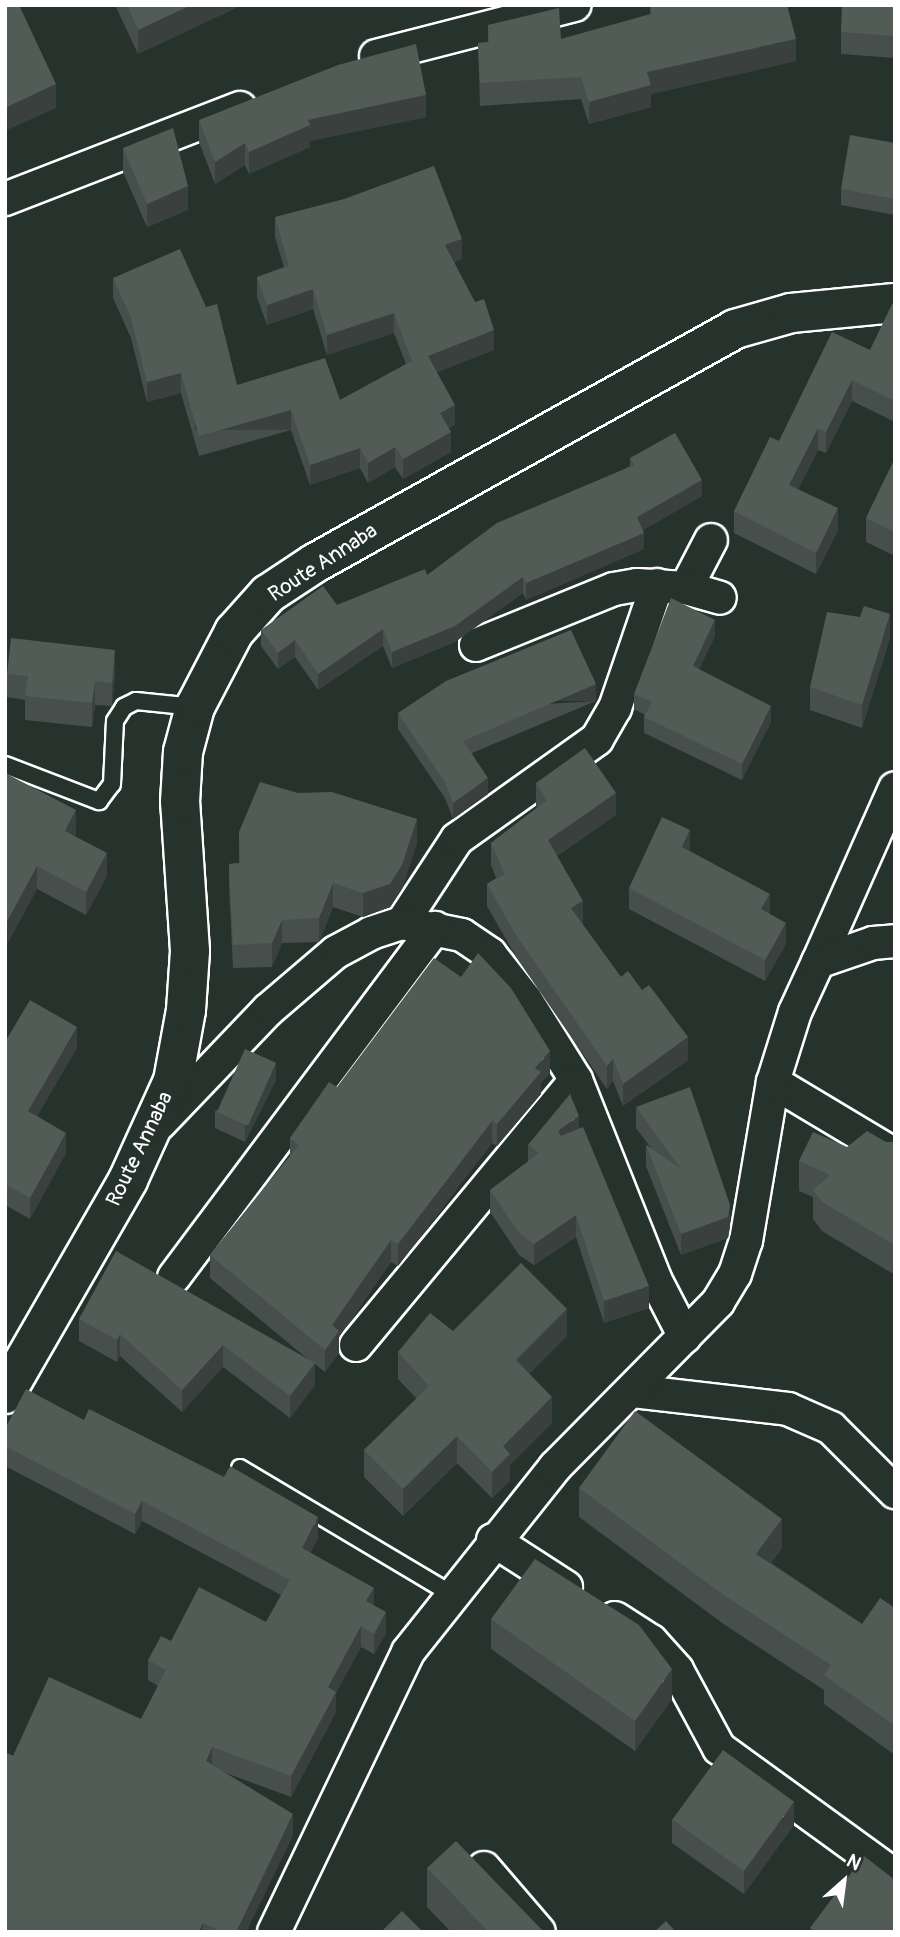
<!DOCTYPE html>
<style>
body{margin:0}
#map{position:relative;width:900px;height:1937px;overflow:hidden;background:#26332d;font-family:Pangolin,sans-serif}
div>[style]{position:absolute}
.roads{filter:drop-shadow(2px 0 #fff) drop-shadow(-2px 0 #fff) drop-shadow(0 2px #fff) drop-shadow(0 -2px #fff)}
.lane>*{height:16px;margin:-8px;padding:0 8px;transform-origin:8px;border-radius:8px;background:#26332d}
.street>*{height:32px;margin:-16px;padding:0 16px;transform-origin:16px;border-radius:16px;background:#26332d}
.secondary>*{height:38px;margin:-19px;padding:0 19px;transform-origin:19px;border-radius:19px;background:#26332d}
.wall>*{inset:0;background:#464f4b}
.shaded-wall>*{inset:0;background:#39403d;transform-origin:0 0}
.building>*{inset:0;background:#515c57;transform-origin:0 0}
span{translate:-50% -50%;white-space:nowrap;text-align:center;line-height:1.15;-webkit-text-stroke:6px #26332d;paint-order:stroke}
.street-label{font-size:21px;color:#fff}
.frame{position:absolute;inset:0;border:7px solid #fff;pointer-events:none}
.north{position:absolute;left:809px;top:1846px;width:70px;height:70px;-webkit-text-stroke:5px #26332d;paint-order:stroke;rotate:28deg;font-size:19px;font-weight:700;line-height:28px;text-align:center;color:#fff}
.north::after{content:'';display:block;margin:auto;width:24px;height:32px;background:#fff;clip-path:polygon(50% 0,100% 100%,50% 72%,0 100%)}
</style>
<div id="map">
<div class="roads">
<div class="lane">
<div style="left:5px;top:765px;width:101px;rotate:21deg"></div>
<div style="left:99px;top:801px;width:21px;rotate:-53deg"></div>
<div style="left:112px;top:784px;width:63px;rotate:-87.3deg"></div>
<div style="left:115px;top:721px;width:17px;rotate:-57deg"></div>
<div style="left:124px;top:707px;width:13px;rotate:-27deg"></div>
<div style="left:136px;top:701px;width:59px;rotate:5.8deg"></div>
<div style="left:240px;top:1468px;width:244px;rotate:30.8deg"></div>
</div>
<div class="street">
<div style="left:376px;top:56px;width:205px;rotate:-14.4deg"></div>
<div style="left:5px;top:199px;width:252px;rotate:-21.2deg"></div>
<div style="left:686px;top:588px;width:54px;rotate:-62.5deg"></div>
<div style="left:476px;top:645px;width:149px;rotate:-22.1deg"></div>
<div style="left:614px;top:589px;width:23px;rotate:-10deg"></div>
<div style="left:637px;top:585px;width:49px;rotate:3.5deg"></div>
<div style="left:686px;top:588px;width:35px;rotate:16deg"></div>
<div style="left:402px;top:923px;width:100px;rotate:-56.8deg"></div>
<div style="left:457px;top:839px;width:172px;rotate:-35.5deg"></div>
<div style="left:597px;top:739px;width:36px;rotate:-60deg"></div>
<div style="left:615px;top:708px;width:130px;rotate:-71.1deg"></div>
<div style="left:818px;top:962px;width:190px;rotate:-66.1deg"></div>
<div style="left:773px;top:1082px;width:142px;rotate:30.9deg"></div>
<div style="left:160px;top:1123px;width:156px;rotate:-46.3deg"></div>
<div style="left:268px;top:1010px;width:89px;rotate:-40.5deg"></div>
<div style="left:336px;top:952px;width:40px;rotate:-28deg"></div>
<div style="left:371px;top:933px;width:33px;rotate:-18deg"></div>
<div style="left:402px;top:923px;width:61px;rotate:11.3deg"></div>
<div style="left:462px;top:935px;width:34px;rotate:34deg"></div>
<div style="left:490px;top:954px;width:58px;rotate:52deg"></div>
<div style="left:526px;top:1000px;width:94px;rotate:58deg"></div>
<div style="left:576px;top:1080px;width:214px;rotate:68.3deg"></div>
<div style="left:655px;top:1279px;width:65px;rotate:62.7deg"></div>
<div style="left:174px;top:1277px;width:436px;rotate:-53.2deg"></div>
<div style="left:356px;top:1345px;width:344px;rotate:-50.3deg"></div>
<div style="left:633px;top:1391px;width:156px;rotate:6.6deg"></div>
<div style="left:788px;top:1409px;width:47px;rotate:23.8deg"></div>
<div style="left:831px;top:1428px;width:91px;rotate:45deg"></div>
<div style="left:493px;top:1540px;width:87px;rotate:32.8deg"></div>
<div style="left:615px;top:1618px;width:43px;rotate:32.6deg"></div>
<div style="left:651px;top:1641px;width:39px;rotate:48deg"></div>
<div style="left:677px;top:1670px;width:89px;rotate:61.7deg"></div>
<div style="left:719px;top:1748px;width:218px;rotate:36deg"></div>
<div style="left:484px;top:1868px;width:84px;rotate:49.3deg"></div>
<div style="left:274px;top:1932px;width:310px;rotate:-64.4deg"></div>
<div style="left:408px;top:1652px;width:236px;rotate:-51.5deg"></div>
<div style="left:555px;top:1467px;width:232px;rotate:-45.3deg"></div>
<div style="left:718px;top:1302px;width:33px;rotate:-59deg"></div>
<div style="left:735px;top:1274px;width:35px;rotate:-72deg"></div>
<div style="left:746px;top:1241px;width:161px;rotate:-80.4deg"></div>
<div style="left:773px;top:1082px;width:73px;rotate:-72.6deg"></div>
<div style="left:795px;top:1012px;width:55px;rotate:-65.3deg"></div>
<div style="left:818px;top:962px;width:58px;rotate:-19.1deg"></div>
<div style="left:873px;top:943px;width:22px;rotate:-5deg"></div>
</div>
<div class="secondary">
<div style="left:5px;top:1394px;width:247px;rotate:-60.1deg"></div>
<div style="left:128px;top:1180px;width:109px;rotate:-65.6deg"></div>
<div style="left:173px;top:1081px;width:72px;rotate:-79.6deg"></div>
<div style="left:186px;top:1010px;width:59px;rotate:-86.1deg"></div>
<div style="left:190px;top:951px;width:149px;rotate:-93.8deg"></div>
<div style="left:180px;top:802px;width:50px;rotate:-86.6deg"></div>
<div style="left:183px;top:752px;width:47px;rotate:-75.1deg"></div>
<div style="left:195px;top:707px;width:85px;rotate:-62.5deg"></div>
<div style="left:234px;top:632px;width:51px;rotate:-48.2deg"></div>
<div style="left:268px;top:594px;width:56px;rotate:-33.4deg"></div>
<div style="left:315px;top:563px;width:481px;rotate:-29.1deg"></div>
<div style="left:735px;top:329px;width:58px;rotate:-15.9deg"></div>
<div style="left:791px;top:313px;width:104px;rotate:-5.5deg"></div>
</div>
</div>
<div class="wall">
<div style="clip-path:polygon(115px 5px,242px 5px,138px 54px)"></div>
<div style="clip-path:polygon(650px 5px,796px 61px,651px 94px,651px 107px,589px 124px,581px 99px,480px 106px,478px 43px,488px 42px,488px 25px,561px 39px,650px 14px)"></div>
<div style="clip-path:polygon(895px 5px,895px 58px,841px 54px,841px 32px)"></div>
<div style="clip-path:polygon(426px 117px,310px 141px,310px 147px,249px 174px,245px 165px,215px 184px,199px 142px,199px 120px)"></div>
<div style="clip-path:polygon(895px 143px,895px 215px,841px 205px,841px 189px)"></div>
<div style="clip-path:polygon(123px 148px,188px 210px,147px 227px,123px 172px)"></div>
<div style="clip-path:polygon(275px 217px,462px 259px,454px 262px,494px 350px,437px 372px,455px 425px,449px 428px,451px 452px,403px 479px,395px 467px,368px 483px,360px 468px,310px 485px,291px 430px,199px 456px,181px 393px,147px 402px,131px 338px,113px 298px,113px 278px,237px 385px,340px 400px,406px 364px,394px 333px,327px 355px,313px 309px,267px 325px,257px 297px,257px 277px,284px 267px,275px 237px)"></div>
<div style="clip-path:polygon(895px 302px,895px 422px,852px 401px,826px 453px,818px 450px,798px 489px,838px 530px,816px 574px,734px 533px,734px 511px,779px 441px,870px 350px)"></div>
<div style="clip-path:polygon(630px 458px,702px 496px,643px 530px,644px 549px,526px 600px,523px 593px,455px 642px,392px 668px,383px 646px,318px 690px,295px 657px,278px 669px,261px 646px,261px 630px,427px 575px,630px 466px)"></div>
<div style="clip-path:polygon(895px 458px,895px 556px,866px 542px,866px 518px)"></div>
<div style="clip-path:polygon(860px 617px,890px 638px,862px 728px,810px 710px,810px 687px)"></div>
<div style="clip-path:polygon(715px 636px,699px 669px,771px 722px,742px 780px,644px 733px,644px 717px,645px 715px,634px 709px,634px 694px)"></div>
<div style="clip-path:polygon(7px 674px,115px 674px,112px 706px,95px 705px,92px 727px,25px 720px,25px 700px,7px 697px)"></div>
<div style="clip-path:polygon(596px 701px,472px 753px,488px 794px,453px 819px,445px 798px,398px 729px,398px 713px)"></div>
<div style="clip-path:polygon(5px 773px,76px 833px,75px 836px,107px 876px,86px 915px,37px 889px,5px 948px)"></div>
<div style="clip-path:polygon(536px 783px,616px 815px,557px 856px,583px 924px,582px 924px,621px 977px,688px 1060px,623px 1106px,613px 1081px,607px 1089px,516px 957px,487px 906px,487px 884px,496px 878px,491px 865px,491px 843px,537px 808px,536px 805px)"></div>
<div style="clip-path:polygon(239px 832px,417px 843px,402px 889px,390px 907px,363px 917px,333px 907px,319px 942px,282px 943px,272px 967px,233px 968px,229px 887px,229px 864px,239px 863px)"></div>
<div style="clip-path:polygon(690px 851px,770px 914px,786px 944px,765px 981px,629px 909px,629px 888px)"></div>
<div style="clip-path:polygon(5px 1042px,77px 1048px,37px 1116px,66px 1153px,30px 1219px,5px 1205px)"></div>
<div style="clip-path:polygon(550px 1073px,541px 1083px,541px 1094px,497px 1146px,492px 1143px,398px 1266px,391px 1262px,339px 1337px,339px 1353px,325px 1372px,315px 1364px,315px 1385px,290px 1418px,223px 1367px,182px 1412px,120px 1356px,117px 1362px,79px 1341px,79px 1319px,309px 1360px,210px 1278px,210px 1255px,290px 1156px,290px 1138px,337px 1087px)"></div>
<div style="clip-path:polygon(276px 1080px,245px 1142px,215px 1128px,215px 1111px)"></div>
<div style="clip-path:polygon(636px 1107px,730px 1226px,728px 1238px,681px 1255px,646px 1166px,646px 1145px,651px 1148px,636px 1128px)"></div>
<div style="clip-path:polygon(579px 1128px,649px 1308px,604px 1323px,576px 1237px,534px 1265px,519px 1255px,490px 1212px,490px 1190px,528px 1162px,528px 1145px)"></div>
<div style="clip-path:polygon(886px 1142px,895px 1142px,895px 1275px,822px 1231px,813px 1219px,813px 1197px,799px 1191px,799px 1161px,847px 1147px)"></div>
<div style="clip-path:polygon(453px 1331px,567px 1336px,529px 1374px,552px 1423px,510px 1465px,510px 1481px,492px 1498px,457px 1463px,403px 1516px,364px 1477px,364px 1450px,417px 1399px,398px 1379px,398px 1352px)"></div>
<div style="clip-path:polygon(84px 1420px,318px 1538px,310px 1553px,374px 1605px,386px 1633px,374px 1654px,361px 1647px,336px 1692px,336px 1712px,291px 1797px,226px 1773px,293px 1835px,246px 1932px,5px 1932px,5px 1752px,13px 1756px,141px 1719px,158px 1686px,148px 1680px,148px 1660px,171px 1641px,266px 1622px,281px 1595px,142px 1521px,135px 1534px,5px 1466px,5px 1429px)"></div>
<div style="clip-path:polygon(579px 1488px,782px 1548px,771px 1563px,862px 1624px,895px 1608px,895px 1755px,824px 1704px,824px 1690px,725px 1625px,579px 1517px)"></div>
<div style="clip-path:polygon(491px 1619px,672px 1699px,635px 1751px,491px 1649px)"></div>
<div style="clip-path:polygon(672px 1819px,794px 1825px,744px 1894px,672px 1843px)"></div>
<div style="clip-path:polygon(427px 1868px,544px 1932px,451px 1932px,427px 1907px)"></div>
</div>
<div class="shaded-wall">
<div style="clip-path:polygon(191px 5px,242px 5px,138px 54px,138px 30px)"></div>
<div style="clip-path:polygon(796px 39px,796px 61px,651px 94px,651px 107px,589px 124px,589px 102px,647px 72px)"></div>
<div style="clip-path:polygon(56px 84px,56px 108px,5px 131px,5px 108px)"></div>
<div style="clip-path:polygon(426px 95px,426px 117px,310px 141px,310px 147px,249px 174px,249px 152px,308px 120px)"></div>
<div style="clip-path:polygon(245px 143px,245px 165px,215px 184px,215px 162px)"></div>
<div style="clip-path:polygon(188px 186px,188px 210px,147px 227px,147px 204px)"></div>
<div style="clip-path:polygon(462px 239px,462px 259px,445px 265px,445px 245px)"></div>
<div style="clip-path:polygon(313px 289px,313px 309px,267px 325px,267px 305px)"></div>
<div style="clip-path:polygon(394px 313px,394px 333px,327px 355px,327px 335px)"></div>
<div style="clip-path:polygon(494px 330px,494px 350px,428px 376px,428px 356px)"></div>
<div style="clip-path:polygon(181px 373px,181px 393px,147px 402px,147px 382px)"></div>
<div style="clip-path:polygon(852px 380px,852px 401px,826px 453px,826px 432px)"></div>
<div style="clip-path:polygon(455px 405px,455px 425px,440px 433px,440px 413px)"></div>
<div style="left:291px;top:410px;width:20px;height:96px;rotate:90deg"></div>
<div style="clip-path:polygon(818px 428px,818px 450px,789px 507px,789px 485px)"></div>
<div style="clip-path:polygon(451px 432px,451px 452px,403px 479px,403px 459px)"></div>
<div style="clip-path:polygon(395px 447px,395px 467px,368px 483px,368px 463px)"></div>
<div style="clip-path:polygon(360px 448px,360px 468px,310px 485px,310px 465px)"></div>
<div style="clip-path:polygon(702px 480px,702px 496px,637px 533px,637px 517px)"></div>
<div style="clip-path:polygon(838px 508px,838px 530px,816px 574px,816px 553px)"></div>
<div style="clip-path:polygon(644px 533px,644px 549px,526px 600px,526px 583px)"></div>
<div style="clip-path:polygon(523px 577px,523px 593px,455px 642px,392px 668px,392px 652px)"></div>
<div style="clip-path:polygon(890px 614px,890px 638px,862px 728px,862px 705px)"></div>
<div style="clip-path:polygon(715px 620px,715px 636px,693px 682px,693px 666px)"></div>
<div style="clip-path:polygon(383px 629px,383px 646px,318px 690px,318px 674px)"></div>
<div style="clip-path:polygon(295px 640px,295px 657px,278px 669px,278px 653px)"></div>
<div style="clip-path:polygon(115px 650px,115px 674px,112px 706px,112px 683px)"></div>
<div style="clip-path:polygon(95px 681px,95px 705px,92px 727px,92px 703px)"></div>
<div style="left:596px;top:684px;width:17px;height:145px;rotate:90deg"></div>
<div style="clip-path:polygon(771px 706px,771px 722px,742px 780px,742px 764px)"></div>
<div style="clip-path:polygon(488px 778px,488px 794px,453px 819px,453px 803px)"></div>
<div style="clip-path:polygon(616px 793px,616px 815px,548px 862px,548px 840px)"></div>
<div style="clip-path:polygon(76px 810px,76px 833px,65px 854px,65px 831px)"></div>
<div style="clip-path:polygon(417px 819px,417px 843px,402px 889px,390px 907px,363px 917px,363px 893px)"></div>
<div style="clip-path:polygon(690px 830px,690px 851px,682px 847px)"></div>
<div style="clip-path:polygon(107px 853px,107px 876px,86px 915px,86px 892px)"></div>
<div style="clip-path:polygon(37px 866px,37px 889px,5px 948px,5px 925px)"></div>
<div style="clip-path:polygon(333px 883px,333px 907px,319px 942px,319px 918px)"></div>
<div style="clip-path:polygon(770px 894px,770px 914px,761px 909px)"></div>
<div style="clip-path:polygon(583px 901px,583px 924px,571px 931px,571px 908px)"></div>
<div style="clip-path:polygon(282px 920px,282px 943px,272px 967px,272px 943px)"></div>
<div style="clip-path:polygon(786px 923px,786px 944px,765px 981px,765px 960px)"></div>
<div style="clip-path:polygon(77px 1027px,77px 1048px,28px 1132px,28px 1111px)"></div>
<div style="clip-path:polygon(688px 1037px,688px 1060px,623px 1106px,623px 1084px)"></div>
<div style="clip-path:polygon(550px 1051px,550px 1073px,541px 1083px,541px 1094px,497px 1146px,497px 1124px,535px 1068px)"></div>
<div style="clip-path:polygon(613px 1059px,613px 1081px,607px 1089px,607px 1066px)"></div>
<div style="clip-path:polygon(276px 1063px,276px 1080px,245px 1142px,245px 1125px)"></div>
<div style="clip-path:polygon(579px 1116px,579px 1138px,558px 1153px,558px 1131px)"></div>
<div style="clip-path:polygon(492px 1121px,492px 1143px,398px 1266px,398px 1244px)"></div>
<div style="clip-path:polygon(66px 1133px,66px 1153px,30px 1219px,30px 1198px)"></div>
<div style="clip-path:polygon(730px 1205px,730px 1226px,728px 1238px,681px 1255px,681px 1234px)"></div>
<div style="clip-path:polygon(576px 1215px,576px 1237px,534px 1265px,534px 1244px)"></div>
<div style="clip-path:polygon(391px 1240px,391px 1262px,339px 1337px,339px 1353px,325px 1372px,325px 1350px,332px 1325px)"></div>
<div style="clip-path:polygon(649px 1286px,649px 1308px,604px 1323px,604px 1301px)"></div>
<div style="clip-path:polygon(567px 1309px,567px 1336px,516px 1387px,516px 1360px)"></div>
<div style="clip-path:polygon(120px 1334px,120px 1356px,117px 1362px,117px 1340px)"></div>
<div style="clip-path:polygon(223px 1345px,223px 1367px,182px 1412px,182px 1390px)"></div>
<div style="clip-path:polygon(315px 1363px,315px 1385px,290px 1418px,290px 1396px)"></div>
<div style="clip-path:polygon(552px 1397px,552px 1423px,510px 1465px,510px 1481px,492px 1498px,492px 1472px,503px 1446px)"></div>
<div style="clip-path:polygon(457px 1436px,457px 1463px,403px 1516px,403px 1489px)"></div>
<div style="clip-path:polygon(142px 1501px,142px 1521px,135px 1534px,135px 1514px)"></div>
<div style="clip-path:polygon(318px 1517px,318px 1538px,302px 1568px,302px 1548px)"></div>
<div style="clip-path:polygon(782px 1519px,782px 1548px,756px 1583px,756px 1554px)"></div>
<div style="clip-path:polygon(374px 1588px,374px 1609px,366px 1601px)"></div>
<div style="clip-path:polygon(386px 1612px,386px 1633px,374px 1654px,374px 1634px)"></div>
<div style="clip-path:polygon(361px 1626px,361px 1647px,328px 1708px,328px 1687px)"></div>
<div style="clip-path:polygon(672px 1669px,672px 1699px,635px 1751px,635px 1721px)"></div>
<div style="clip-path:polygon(336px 1692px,336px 1712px,291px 1797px,291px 1776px)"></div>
<div style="clip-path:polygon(212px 1747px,212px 1768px,206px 1761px)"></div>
<div style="clip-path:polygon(794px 1802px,794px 1825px,744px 1894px,744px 1871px)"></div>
<div style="clip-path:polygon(293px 1814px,293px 1835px,246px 1932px,236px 1932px)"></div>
<div style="clip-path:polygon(203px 1923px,203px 1932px,198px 1932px)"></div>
</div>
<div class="building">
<div style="clip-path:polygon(19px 5px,56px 84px,5px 108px,5px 6px)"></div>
<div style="clip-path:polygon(127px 5px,191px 5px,138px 30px)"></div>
<div style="clip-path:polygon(650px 5px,787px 5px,796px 39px,647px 72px,651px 85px,589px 102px,581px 77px,480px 83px,478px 43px,489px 42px,488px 25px,559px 8px,561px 39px,652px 14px)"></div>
<div style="clip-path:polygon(842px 5px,895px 5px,895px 36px,841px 32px)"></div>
<div style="clip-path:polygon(416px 44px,426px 95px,308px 120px,310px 125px,249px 152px,245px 143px,215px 162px,199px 120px,338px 65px)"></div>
<div style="clip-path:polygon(173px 128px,188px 186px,147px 204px,123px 148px)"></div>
<div style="clip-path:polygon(850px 135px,895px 143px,895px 199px,841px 189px)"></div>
<div style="clip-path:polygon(434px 166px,462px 239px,445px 245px,475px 302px,484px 299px,494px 330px,428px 356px,455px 405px,440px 413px,451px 432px,403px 459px,395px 447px,368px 463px,360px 448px,310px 465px,291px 410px,199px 436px,181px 373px,147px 382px,131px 318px,113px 278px,180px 249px,206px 307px,217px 304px,237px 385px,325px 358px,340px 400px,412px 361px,394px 313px,327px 335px,313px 289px,267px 305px,257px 277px,289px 266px,275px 217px,344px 199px)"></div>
<div style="clip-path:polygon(895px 302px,895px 401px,852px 380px,826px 432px,818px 428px,789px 485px,838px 508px,816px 553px,734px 511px,770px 437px,779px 441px,832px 332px,870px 350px,892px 304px)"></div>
<div style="clip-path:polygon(675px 433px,702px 480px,637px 517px,644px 533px,526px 583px,523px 577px,455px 626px,392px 652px,383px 629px,318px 674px,295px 640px,278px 653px,261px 630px,323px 586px,337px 605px,425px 569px,427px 575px,497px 523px,634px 465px,630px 458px)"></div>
<div style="clip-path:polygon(895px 458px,895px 532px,866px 518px)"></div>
<div style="clip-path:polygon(671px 598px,715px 620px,693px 666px,771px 706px,742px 764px,644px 717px,652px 702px,634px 694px)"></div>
<div style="clip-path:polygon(864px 606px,890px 614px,862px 705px,810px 687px,827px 612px,860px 617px)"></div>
<div style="clip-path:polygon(571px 630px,596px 684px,463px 741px,488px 778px,453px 803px,445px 782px,398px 713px,446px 681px)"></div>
<div style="clip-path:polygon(11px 638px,115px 650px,112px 683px,95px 681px,92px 703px,25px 696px,28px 676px,7px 674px)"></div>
<div style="clip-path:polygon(585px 748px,616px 793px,548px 840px,583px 901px,571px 908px,621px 977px,628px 971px,642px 990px,649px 985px,688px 1037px,623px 1084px,613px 1059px,607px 1066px,516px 935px,487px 884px,505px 874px,491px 843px,547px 800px,536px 783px)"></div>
<div style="clip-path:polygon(5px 773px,76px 810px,65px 831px,107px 853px,86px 892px,37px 866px,5px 925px)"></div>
<div style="clip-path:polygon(260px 782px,298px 793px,332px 792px,417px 819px,402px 865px,390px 884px,363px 893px,333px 883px,319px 918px,282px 920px,272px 943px,233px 945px,229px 864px,240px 863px,239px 832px)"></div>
<div style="clip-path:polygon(662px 817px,690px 830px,682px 847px,770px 894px,761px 909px,786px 923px,765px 960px,629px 888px)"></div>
<div style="clip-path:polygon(478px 953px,511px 988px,550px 1051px,535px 1068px,541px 1072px,497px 1124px,492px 1121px,398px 1244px,391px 1240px,332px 1325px,339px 1331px,325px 1350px,210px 1255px,299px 1145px,290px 1138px,329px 1082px,337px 1087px,434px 958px,461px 977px)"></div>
<div style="clip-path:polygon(30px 1000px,77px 1027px,28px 1111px,66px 1133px,30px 1198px,5px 1184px,5px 1042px)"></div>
<div style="left:245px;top:1049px;width:34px;height:69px;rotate:24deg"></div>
<div style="clip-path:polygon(690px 1087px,730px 1205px,728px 1217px,681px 1234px,646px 1145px,681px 1169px,636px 1107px)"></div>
<div style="clip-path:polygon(570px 1094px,579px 1116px,558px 1131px,561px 1136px,583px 1127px,649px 1286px,604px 1301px,576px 1215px,534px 1244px,519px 1233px,490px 1190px,539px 1153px,528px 1145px)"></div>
<div style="clip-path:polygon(867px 1131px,886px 1142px,895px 1142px,895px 1245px,822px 1202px,813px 1190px,830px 1175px,799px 1161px,813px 1132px,847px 1147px)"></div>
<div style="clip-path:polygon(116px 1251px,315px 1363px,290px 1396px,223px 1345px,182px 1390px,120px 1334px,117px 1340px,79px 1319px)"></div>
<div style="clip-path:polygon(521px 1263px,567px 1309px,516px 1360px,552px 1397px,503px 1446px,510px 1454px,492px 1472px,457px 1436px,403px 1489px,364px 1450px,429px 1386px,398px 1352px,430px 1313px,453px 1331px)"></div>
<div style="clip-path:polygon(26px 1389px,84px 1420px,89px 1409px,224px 1477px,230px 1466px,318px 1517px,302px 1548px,374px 1588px,366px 1601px,386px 1612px,374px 1634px,361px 1626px,328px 1687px,336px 1692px,291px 1776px,212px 1747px,206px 1761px,293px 1814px,236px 1932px,223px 1932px,203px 1923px,198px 1932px,5px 1932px,5px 1886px,8px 1881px,5px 1880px,5px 1752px,13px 1756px,49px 1677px,141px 1719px,166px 1670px,148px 1660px,161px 1636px,171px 1641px,199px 1587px,266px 1622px,290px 1580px,142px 1501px,135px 1514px,5px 1446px,5px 1429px)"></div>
<div style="clip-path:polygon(635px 1411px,782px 1519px,756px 1554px,862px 1624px,880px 1598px,895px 1608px,895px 1726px,824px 1675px,831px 1665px,725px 1596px,579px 1488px)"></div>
<div style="clip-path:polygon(535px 1559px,639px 1625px,672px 1669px,635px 1721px,491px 1619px)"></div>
<div style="left:723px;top:1750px;width:88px;height:86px;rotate:36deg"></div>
<div style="clip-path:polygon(456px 1841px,544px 1932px,489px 1932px,427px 1868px)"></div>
<div style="clip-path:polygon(864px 1856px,895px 1880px,895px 1891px,893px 1893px,895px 1894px,895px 1930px,893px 1932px,815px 1932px,810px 1928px)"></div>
<div style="clip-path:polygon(402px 1911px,423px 1932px,381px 1932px)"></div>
<div style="clip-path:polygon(666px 1921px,676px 1932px,654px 1932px)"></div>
</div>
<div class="street-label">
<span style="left:323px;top:563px;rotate:-33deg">Route Annaba</span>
<span style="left:140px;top:1149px;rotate:-64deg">Route Annaba</span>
</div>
<div class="frame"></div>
<div class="north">N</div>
</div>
